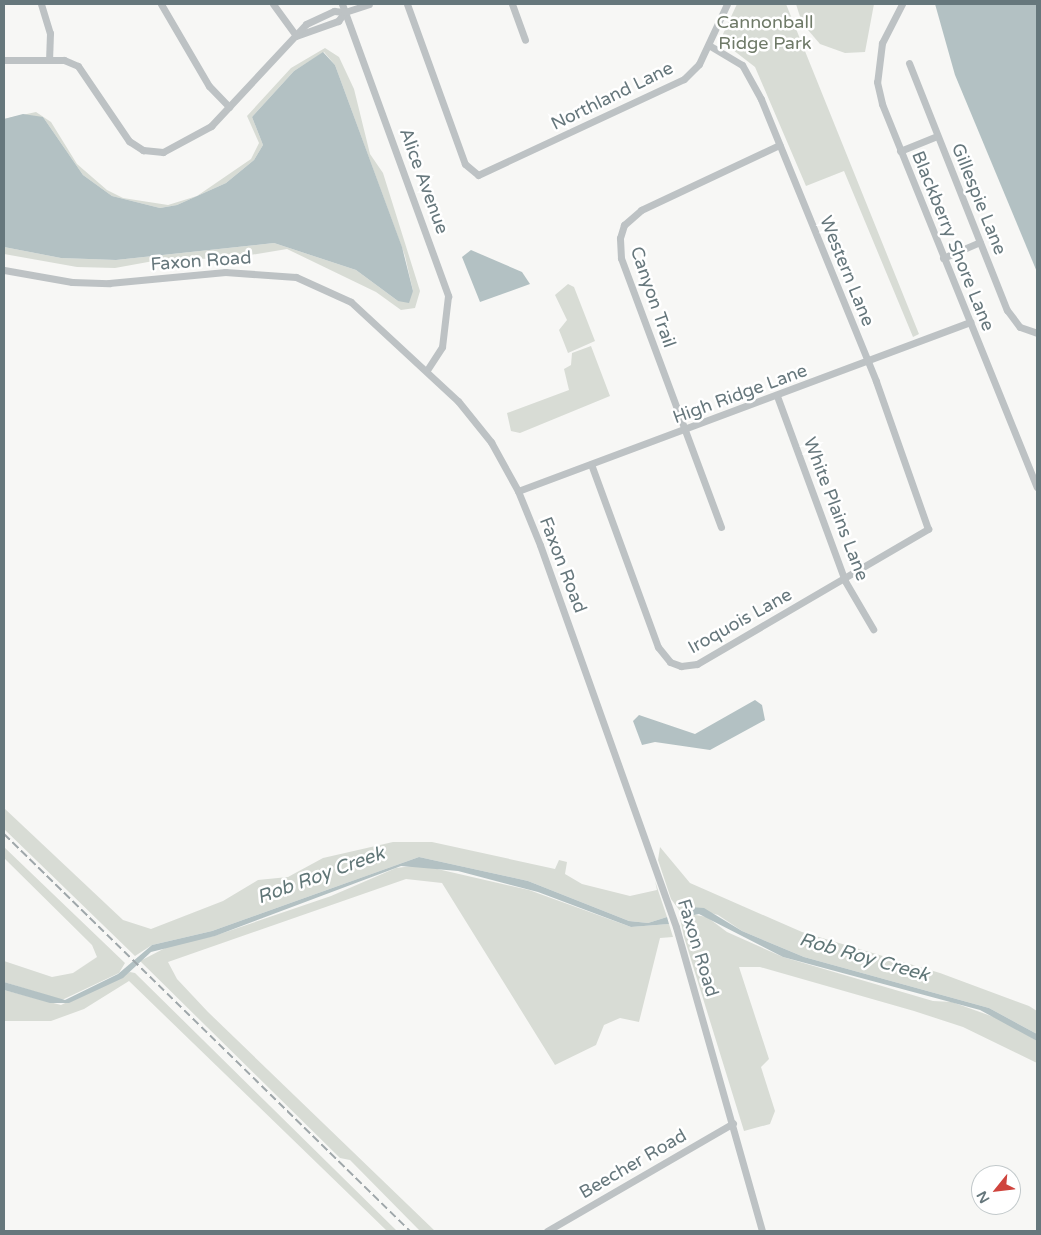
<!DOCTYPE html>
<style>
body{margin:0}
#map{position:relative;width:1041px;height:1235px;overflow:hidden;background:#f7f7f5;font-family:"Varela Round",sans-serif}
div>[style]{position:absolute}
.green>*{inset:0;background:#d8dcd5}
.water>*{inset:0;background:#b3c1c3}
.street>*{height:7px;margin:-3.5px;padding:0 3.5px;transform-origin:3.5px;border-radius:3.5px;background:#bdc2c4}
.rail>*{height:2px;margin-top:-1px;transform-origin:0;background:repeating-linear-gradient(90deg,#9fa7aa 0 8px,transparent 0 12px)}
span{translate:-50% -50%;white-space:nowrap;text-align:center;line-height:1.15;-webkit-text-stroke:5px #fff;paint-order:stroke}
.park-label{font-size:18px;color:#6f7a68}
.street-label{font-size:18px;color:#66777c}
.water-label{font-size:19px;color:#607677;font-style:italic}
.frame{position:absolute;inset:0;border:5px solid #66777c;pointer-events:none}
.north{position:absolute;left:971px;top:1165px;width:50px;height:50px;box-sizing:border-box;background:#fff;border:1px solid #c2c9cb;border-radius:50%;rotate:241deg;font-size:14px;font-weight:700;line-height:20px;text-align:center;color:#66777c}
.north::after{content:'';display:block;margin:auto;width:18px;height:22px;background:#cf443d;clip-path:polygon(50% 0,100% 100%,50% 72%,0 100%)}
</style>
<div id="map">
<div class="green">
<div style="clip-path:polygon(737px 4px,786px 4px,919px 334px,913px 337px,844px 171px,806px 186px,755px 67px,724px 43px,723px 34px)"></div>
<div style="clip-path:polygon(796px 4px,874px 4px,865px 52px,845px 53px,820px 44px,802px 23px)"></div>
<div style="clip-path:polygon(325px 48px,339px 57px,354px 89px,370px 154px,383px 173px,420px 291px,415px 308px,401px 310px,376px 292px,287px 249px,232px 258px,159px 260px,115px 268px,77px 267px,4px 254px,4px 247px,61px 258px,116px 260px,274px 243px,356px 270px,398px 301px,413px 291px,405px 256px,335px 65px,324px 52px,294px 71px,252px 117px,263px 145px,254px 160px,226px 183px,177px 205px,160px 208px,112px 196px,83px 175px,43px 117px,4px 119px,36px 112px,51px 122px,77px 164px,107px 190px,123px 198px,168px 205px,197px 196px,251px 159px,259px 143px,247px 116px,291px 68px)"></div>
<div style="clip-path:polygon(568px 284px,574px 287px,595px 341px,568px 353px,559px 330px,567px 320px,555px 295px)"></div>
<div style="clip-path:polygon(591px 346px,610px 396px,520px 433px,511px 431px,507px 413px,569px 390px,564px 369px,571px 365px,572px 353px)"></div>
<div style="clip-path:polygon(4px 808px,123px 920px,151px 929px,223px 901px,258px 880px,288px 877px,323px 858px,393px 842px,432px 842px,555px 869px,559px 860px,567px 862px,565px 874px,582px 884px,630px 896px,657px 890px,655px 881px,667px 917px,648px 923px,629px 921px,528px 881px,419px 857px,212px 931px,152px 945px,135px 956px,4px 829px)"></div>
<div style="clip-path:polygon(4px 847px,125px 963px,119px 973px,62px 1000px,4px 982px,4px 961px,52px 977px,73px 973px,97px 957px,92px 945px,4px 858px)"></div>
<div style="clip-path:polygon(660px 847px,690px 883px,802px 932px,940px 973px,1029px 1006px,1037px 1011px,1037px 1034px,989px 1008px,804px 957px,742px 931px,718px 915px,690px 907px,680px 911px,671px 899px,658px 860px)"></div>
<div style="clip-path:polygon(420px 865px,529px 890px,631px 927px,669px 924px,673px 937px,660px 938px,639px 1022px,620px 1018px,604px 1025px,596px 1045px,555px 1065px,442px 883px,406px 879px,168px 962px,177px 979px,208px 1012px,435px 1231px,420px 1231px,350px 1160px,340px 1158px,140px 961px,171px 945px,214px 936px,331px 896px,396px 868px)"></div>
<div style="clip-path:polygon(690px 914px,707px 917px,727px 932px,783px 957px,933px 1001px,952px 1002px,1005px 1021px,1037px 1041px,1037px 1063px,963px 1027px,914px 1011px,760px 967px,739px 967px,769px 1059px,761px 1067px,775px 1111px,770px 1124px,744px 1131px,684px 937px,680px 918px)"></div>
<div style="clip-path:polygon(130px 972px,135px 973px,397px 1231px,387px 1231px,129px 981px,84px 1009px,51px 1021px,4px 1021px,4px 990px,61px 1005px)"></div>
</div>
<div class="water">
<div style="clip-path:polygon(935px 4px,1037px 4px,1037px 272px,955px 75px)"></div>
<div style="clip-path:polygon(323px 52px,335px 65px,402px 247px,413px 291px,409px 303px,398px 301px,356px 270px,274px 243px,116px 260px,61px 258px,4px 247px,4px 119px,23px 114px,43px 117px,83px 175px,112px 196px,160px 208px,177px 205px,226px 183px,254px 160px,263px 145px,252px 117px,294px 71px)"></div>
<div style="clip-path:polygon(471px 250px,522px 272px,530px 284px,480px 302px,462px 257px)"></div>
<div style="clip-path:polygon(755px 700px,762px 705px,765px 720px,710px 750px,655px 742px,642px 745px,633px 721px,639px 715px,695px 734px)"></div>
<div style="clip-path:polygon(419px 857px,528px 881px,629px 921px,648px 923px,667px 917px,669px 924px,631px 927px,538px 892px,458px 871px,401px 866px,215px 936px,151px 952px,123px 978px,69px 1003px,50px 1003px,4px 990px,4px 982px,65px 1000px,118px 974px,152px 945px,212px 931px)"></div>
<div style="clip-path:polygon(690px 907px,704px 908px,742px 931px,804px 957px,989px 1008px,1037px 1034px,1037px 1041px,980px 1010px,783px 957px,699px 914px,680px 918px,680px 911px)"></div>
</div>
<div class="street">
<div style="left:41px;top:4px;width:30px;rotate:73deg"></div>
<div style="left:50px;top:33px;width:27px;rotate:92deg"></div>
<div style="left:161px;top:4px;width:95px;rotate:59.7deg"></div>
<div style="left:209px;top:86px;width:29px;rotate:46deg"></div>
<div style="left:273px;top:4px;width:39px;rotate:54deg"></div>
<div style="left:342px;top:4px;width:311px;rotate:70deg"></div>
<div style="left:448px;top:296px;width:51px;rotate:96.7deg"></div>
<div style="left:442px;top:347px;width:27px;rotate:123deg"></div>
<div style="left:407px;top:4px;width:170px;rotate:70.1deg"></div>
<div style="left:465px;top:164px;width:17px;rotate:40deg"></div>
<div style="left:478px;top:175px;width:227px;rotate:-25deg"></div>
<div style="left:684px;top:79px;width:21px;rotate:-45deg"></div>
<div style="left:699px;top:64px;width:66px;rotate:-65deg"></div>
<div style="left:512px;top:4px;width:38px;rotate:70deg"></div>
<div style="left:902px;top:4px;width:44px;rotate:117.1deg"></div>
<div style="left:882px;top:43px;width:39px;rotate:97deg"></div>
<div style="left:877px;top:82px;width:23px;rotate:77deg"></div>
<div style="left:882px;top:104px;width:413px;rotate:68deg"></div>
<div style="left:296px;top:36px;width:45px;rotate:-19.7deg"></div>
<div style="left:338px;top:21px;width:11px;rotate:-52deg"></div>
<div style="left:4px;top:60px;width:60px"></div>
<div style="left:64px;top:60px;width:15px;rotate:23deg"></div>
<div style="left:78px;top:66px;width:91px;rotate:55.8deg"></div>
<div style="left:129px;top:141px;width:17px;rotate:33deg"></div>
<div style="left:143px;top:150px;width:20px;rotate:6deg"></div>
<div style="left:163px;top:152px;width:55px;rotate:-28.4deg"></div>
<div style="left:211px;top:126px;width:139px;rotate:-47deg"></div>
<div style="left:306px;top:24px;width:31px;rotate:-25deg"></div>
<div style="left:334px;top:11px;width:11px;rotate:5deg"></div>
<div style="left:345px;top:12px;width:25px;rotate:-18deg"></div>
<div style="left:909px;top:63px;width:266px;rotate:68.4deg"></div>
<div style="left:1007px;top:310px;width:21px;rotate:53deg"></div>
<div style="left:1020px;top:327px;width:18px;rotate:19deg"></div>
<div style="left:900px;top:151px;width:40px;rotate:-22deg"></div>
<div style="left:943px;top:258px;width:40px;rotate:-23.4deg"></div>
<div style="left:4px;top:270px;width:69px;rotate:10deg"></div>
<div style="left:72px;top:282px;width:37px;rotate:2deg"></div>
<div style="left:109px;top:283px;width:117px;rotate:-5.4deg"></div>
<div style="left:225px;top:272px;width:71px;rotate:4deg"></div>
<div style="left:296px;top:277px;width:60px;rotate:24.4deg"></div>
<div style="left:351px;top:302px;width:146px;rotate:42.8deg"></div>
<div style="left:458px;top:401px;width:53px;rotate:51.2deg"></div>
<div style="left:491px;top:442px;width:56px;rotate:61.1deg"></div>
<div style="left:518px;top:491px;width:58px;rotate:67.8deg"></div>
<div style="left:540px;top:545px;width:405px;rotate:70.4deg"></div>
<div style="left:676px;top:927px;width:316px;rotate:74.2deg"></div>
<div style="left:777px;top:396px;width:197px;rotate:69.8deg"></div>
<div style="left:845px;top:581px;width:56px;rotate:59.7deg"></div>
<div style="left:591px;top:464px;width:195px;rotate:69.9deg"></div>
<div style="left:658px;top:647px;width:19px;rotate:51deg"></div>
<div style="left:670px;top:662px;width:12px;rotate:20deg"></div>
<div style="left:681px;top:666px;width:16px;rotate:-7deg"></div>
<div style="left:697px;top:664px;width:268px;rotate:-30.3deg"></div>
<div style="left:928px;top:529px;width:157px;rotate:-109.4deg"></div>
<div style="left:876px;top:381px;width:305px;rotate:-112.2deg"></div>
<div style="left:761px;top:99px;width:39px;rotate:-119deg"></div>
<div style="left:742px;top:65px;width:39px;rotate:-149deg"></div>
<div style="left:518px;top:491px;width:483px;rotate:-20.5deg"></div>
<div style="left:721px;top:527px;width:287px;rotate:-110.4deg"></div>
<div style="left:621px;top:258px;width:20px;rotate:-93deg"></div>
<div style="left:620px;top:238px;width:14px;rotate:-73deg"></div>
<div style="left:624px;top:225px;width:23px;rotate:-41deg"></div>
<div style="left:641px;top:210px;width:153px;rotate:-25.2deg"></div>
<div style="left:547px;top:1231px;width:215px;rotate:-30.1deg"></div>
</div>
<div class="rail">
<div style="left:4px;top:834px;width:568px;rotate:44.36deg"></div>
</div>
<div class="park-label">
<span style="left:765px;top:33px">Cannonball<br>Ridge Park</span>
</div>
<div class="street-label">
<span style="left:612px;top:96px;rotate:-26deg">Northland Lane</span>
<span style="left:424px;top:181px;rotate:70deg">Alice Avenue</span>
<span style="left:979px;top:199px;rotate:68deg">Gillespie Lane</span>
<span style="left:953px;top:241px;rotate:68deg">Blackberry Shore Lane</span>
<span style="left:201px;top:261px;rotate:-4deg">Faxon Road</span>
<span style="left:847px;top:271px;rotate:68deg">Western Lane</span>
<span style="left:653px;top:297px;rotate:71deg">Canyon Trail</span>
<span style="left:740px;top:394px;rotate:-20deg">High Ridge Lane</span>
<span style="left:836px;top:509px;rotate:69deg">White Plains Lane</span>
<span style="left:563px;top:565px;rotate:69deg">Faxon Road</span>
<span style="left:740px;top:621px;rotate:-29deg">Iroquois Lane</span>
<span style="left:698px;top:948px;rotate:73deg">Faxon Road</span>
<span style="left:633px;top:1164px;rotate:-30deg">Beecher Road</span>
</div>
<div class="water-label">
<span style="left:321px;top:876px;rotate:-20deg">Rob Roy Creek</span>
<span style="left:864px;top:958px;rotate:16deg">Rob Roy Creek</span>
</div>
<div class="frame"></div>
<div class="north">N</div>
</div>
